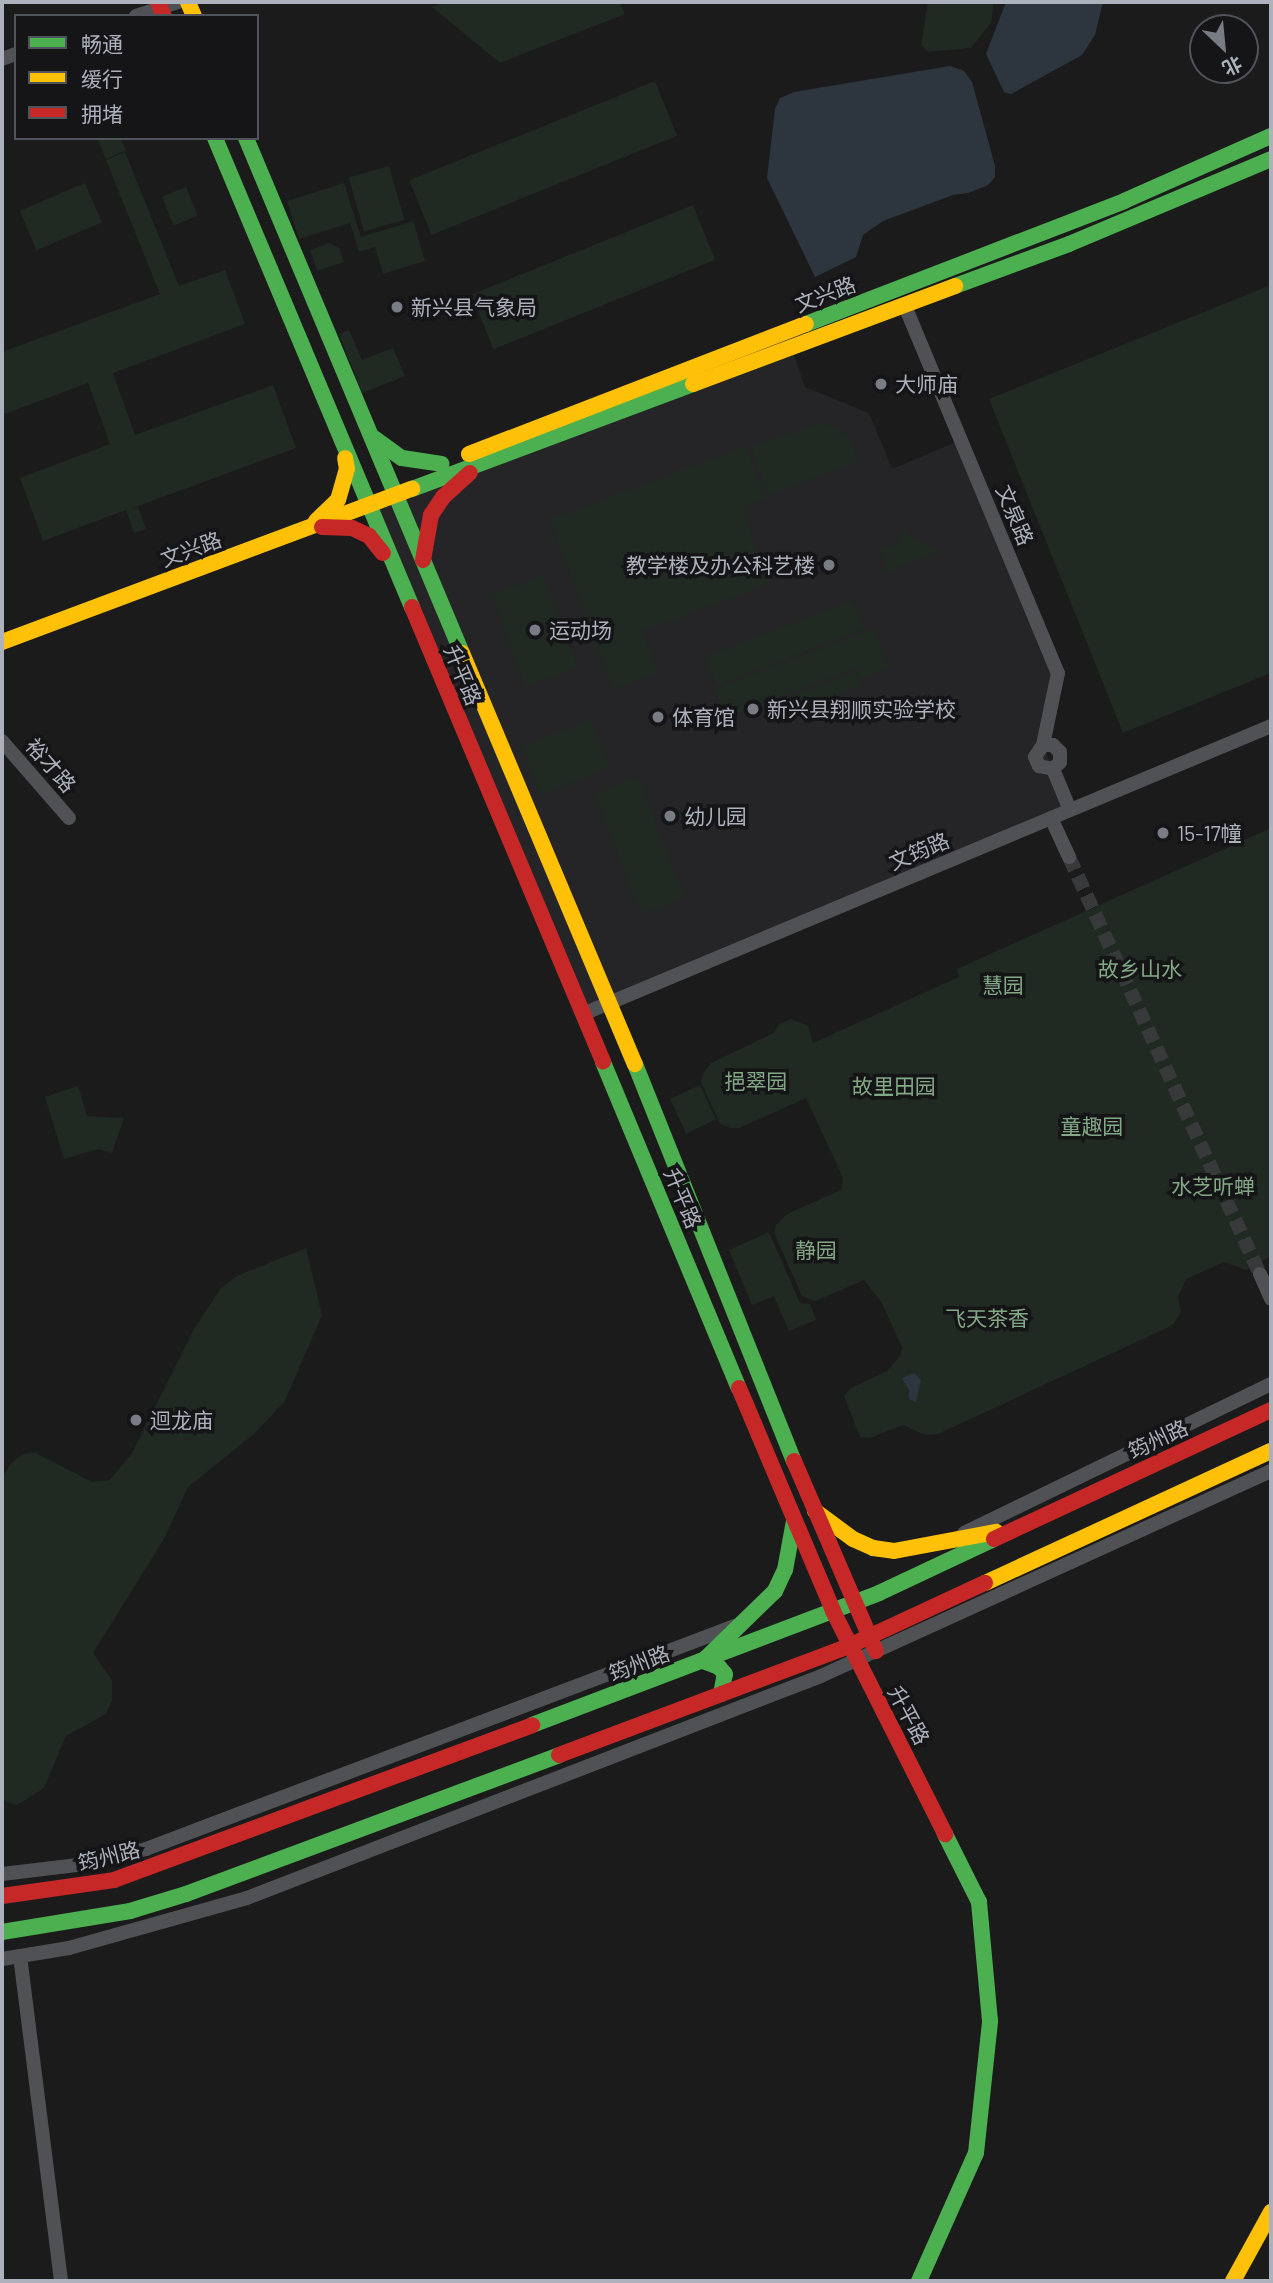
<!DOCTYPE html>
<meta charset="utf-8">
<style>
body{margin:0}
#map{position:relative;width:1273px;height:2283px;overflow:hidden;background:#1b1b1b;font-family:Barlow,"Noto Sans SC",sans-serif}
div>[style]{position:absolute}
.built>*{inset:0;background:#252528}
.green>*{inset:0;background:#202922;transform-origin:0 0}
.water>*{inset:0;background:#2d363e}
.street-tunnel>*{height:14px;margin-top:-7px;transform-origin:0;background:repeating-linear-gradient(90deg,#38393b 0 14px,transparent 0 21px)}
.street>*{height:14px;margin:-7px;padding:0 7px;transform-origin:7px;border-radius:7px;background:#4f5154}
.fast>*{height:16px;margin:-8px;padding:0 8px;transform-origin:8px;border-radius:8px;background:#4caf50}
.slow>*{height:16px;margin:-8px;padding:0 8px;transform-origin:8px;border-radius:8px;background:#ffc107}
.jam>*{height:16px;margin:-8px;padding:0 8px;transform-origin:8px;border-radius:8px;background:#c62828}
.dots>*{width:19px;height:19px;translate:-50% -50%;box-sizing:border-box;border:4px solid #151518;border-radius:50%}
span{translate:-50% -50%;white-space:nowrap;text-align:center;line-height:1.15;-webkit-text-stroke:7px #151518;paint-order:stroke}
.street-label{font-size:21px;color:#acb1bc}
.poi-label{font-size:21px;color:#acb1bc}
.left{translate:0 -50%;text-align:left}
.right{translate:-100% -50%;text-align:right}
.park-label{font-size:21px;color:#83a885}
.frame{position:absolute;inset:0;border:4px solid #acb1bc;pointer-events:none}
.legend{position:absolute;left:14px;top:14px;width:245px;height:126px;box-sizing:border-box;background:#151518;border:2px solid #51535a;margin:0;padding:9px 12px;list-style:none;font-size:21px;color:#acb1bc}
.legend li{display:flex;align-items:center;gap:14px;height:35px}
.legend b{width:35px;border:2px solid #51535a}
.north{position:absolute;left:1189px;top:14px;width:70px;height:70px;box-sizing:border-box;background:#151518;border:2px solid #51535a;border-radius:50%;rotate:154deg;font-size:19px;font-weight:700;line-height:28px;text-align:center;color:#acb1bc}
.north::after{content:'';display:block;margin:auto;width:24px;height:32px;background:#797c84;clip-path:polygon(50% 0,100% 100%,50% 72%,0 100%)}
</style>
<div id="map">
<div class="built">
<div style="clip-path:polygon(791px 347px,805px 387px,869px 413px,892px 469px,961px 440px,1058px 673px,1043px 745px,1070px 810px,583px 1014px,369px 505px)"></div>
</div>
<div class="green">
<div style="clip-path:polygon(444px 2px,620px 2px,625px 14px,500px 63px,432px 7px)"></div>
<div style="clip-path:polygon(928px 2px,994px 2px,991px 23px,971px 48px,928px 52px,921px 45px)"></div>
<div style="left:655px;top:81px;width:59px;height:265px;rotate:68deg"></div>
<div style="clip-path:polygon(97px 138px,120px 138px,126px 150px,106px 159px)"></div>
<div style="clip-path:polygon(125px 152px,179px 286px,225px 270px,245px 324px,113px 373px,135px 435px,273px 385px,296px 448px,130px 509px,138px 507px,146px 529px,134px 533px,126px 510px,43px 541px,20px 478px,110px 444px,88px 383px,2px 415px,2px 352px,160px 294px,106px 160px)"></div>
<div style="left:389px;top:166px;width:56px;height:42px;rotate:74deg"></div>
<div style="left:85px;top:183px;width:43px;height:71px;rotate:67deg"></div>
<div style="clip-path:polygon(344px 183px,361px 237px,413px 221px,425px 261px,383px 274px,375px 247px,359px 252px,350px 223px,299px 239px,287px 201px)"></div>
<div style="left:186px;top:187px;width:31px;height:26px;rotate:68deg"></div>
<div style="left:693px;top:205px;width:59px;height:239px;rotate:68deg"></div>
<div style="clip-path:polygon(330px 243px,339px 248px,344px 262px,317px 271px,310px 250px)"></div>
<div style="clip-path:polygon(1271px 285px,1271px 673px,1123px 733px,989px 399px)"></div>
<div style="clip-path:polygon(349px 330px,362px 360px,393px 348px,405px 376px,362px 393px,339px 334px)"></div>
<div style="clip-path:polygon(820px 422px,836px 428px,850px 438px,859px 462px,768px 495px,751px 447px)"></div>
<div style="clip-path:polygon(746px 446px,766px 499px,742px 508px,770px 584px,642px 631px,658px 673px,613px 690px,550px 519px)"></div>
<div style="clip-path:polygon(902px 528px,912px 538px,940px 551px,888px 572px,879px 550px,900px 542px)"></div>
<div style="left:544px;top:575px;width:98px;height:56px;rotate:70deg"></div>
<div style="left:853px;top:600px;width:31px;height:158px;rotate:69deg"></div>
<div style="clip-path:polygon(874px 628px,889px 668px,861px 679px,856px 668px,725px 719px,714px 689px)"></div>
<div style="left:855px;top:671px;width:16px;height:102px;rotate:68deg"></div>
<div style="left:591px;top:719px;width:52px;height:75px;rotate:68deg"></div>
<div style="left:638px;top:777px;width:129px;height:46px;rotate:69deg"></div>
<div style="clip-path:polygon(1271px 828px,1271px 1256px,1246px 1270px,1224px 1262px,1186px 1279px,1178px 1297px,1181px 1312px,1173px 1325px,938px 1434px,925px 1435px,903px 1425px,870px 1438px,860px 1437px,844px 1396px,851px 1388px,887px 1371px,901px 1355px,902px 1347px,882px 1303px,864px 1280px,815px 1301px,802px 1296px,774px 1233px,776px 1225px,787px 1214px,841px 1190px,843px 1178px,806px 1098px,739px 1128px,730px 1128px,720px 1124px,701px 1082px,704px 1072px,711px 1063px,774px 1033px,779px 1024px,791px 1019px,808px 1026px,813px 1043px,959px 977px,957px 969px)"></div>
<div style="left:700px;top:1085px;width:38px;height:33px;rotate:65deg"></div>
<div style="clip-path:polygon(78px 1086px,87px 1116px,124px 1118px,112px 1153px,98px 1149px,64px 1159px,45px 1097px)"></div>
<div style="clip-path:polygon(769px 1232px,800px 1303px,810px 1304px,816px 1320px,789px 1331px,774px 1296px,752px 1305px,729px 1250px)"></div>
<div style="clip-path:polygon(306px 1248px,322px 1315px,285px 1401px,254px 1434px,188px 1487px,164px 1539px,93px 1653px,112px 1680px,112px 1700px,106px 1714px,66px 1736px,44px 1788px,17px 1805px,2px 1800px,4px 1475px,11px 1463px,23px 1454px,34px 1452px,92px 1482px,110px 1480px,132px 1453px,194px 1329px,221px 1288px,237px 1276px)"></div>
</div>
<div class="water">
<div style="clip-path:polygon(1006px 2px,1103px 2px,1095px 35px,1082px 55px,1011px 94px,1004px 92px,986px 54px)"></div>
<div style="clip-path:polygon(950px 66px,964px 71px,972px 82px,995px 166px,995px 177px,988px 185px,968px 193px,953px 195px,883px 221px,863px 235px,856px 257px,815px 277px,767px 178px,775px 109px,780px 98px,794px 92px)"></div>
<div style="clip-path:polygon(914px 1373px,921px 1380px,916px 1402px,910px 1400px,908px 1394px,910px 1392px,902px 1378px)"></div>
</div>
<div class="street-tunnel">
<div style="left:1069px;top:857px;width:459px;rotate:65.4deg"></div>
</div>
<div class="street">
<div style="left:136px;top:16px;width:44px;rotate:-18.4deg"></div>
<div style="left:2px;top:59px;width:15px;rotate:-20deg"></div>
<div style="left:905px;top:306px;width:398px;rotate:67.4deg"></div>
<div style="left:1058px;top:673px;width:74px;rotate:101.8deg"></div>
<div style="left:1043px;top:745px;width:14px;rotate:124deg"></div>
<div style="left:1035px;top:757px;width:10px;rotate:66deg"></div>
<div style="left:1039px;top:766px;width:14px;rotate:12deg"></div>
<div style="left:1053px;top:769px;width:10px;rotate:-45deg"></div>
<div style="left:1060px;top:762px;width:10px;rotate:-90deg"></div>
<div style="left:1060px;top:752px;width:10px;rotate:-135deg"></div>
<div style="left:1053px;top:745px;width:10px;rotate:180deg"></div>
<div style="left:2px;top:741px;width:102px;rotate:49deg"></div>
<div style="left:1053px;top:769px;width:44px;rotate:67.5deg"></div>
<div style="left:1051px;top:818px;width:43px;rotate:65.2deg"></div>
<div style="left:583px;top:1014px;width:746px;rotate:-22.71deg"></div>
<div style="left:1260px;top:1274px;width:27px;rotate:66deg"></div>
<div style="left:964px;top:1533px;width:341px;rotate:-25.9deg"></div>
<div style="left:2px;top:1874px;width:77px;rotate:-6.8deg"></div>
<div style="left:78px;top:1865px;width:70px;rotate:-13.2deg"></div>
<div style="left:146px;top:1849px;width:630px;rotate:-20.74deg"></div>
<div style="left:20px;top:1956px;width:328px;rotate:82.8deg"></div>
<div style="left:2px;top:1959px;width:68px;rotate:-9.3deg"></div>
<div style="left:69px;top:1948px;width:185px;rotate:-15.7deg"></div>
<div style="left:247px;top:1898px;width:615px;rotate:-21.14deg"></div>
<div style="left:821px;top:1676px;width:494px;rotate:-24.5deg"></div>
</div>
<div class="fast">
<div style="left:215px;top:138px;width:509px;rotate:67.22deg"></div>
<div style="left:246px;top:138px;width:558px;rotate:67.25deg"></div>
<div style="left:955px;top:286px;width:121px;rotate:-20.2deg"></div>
<div style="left:1069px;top:244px;width:219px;rotate:-22.8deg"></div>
<div style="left:806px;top:324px;width:341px;rotate:-21.1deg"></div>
<div style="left:1124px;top:201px;width:161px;rotate:-23.9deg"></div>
<div style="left:374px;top:438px;width:34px;rotate:36deg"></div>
<div style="left:402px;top:458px;width:40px;rotate:8.5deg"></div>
<div style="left:412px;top:489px;width:300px;rotate:-20.5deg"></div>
<div style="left:603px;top:1062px;width:353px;rotate:67.4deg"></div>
<div style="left:635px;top:1064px;width:428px;rotate:68.2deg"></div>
<div style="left:721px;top:1694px;width:20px;rotate:-79deg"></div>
<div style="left:725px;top:1674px;width:9px;rotate:-131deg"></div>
<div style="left:719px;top:1667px;width:17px;rotate:-159deg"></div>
<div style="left:703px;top:1661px;width:100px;rotate:-44.2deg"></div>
<div style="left:775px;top:1591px;width:23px;rotate:-65deg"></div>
<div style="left:785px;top:1570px;width:50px;rotate:-79.6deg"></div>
<div style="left:532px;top:1725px;width:371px;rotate:-20.8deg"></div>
<div style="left:879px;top:1593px;width:127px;rotate:-25.2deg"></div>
<div style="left:2px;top:1932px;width:130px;rotate:-9.3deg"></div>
<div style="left:130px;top:1911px;width:59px;rotate:-16.9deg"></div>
<div style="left:186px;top:1894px;width:398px;rotate:-20.4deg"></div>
<div style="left:919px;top:2281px;width:140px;rotate:-66deg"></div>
<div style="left:976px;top:2153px;width:133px;rotate:-83.9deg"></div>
<div style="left:990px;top:2021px;width:120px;rotate:-95.3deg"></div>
<div style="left:979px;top:1902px;width:76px;rotate:-116.6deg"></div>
</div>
<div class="slow">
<div style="left:188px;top:2px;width:15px;rotate:67deg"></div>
<div style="left:693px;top:384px;width:280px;rotate:-20.5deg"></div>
<div style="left:469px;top:454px;width:361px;rotate:-21.1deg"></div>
<div style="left:316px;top:521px;width:30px;rotate:-44deg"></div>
<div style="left:338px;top:500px;width:32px;rotate:-74deg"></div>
<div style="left:347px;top:469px;width:11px;rotate:-100deg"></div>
<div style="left:2px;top:642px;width:438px;rotate:-20.5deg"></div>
<div style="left:462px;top:653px;width:446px;rotate:67.2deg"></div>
<div style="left:815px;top:1511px;width:47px;rotate:36.4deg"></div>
<div style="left:853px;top:1539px;width:22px;rotate:24deg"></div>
<div style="left:873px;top:1548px;width:21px;rotate:8deg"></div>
<div style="left:894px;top:1551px;width:104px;rotate:-10.6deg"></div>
<div style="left:985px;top:1583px;width:315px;rotate:-24.8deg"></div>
<div style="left:1233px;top:2281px;width:79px;rotate:-61.2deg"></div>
</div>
<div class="jam">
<div style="left:158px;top:2px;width:15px;rotate:67deg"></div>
<div style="left:322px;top:527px;width:30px;rotate:2deg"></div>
<div style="left:352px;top:528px;width:19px;rotate:25deg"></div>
<div style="left:369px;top:536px;width:22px;rotate:51deg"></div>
<div style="left:423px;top:560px;width:46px;rotate:-79.9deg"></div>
<div style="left:431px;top:515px;width:22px;rotate:-56deg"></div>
<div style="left:443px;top:497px;width:36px;rotate:-42deg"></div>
<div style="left:412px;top:607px;width:493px;rotate:67.2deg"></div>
<div style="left:739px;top:1388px;width:242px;rotate:67.1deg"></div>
<div style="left:833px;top:1611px;width:250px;rotate:63.3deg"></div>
<div style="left:794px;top:1461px;width:207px;rotate:66.7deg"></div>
<div style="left:994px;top:1539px;width:306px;rotate:-25deg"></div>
<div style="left:559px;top:1755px;width:310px;rotate:-20.6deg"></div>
<div style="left:849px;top:1646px;width:150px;rotate:-24.9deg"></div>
<div style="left:2px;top:1896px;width:113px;rotate:-8.1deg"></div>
<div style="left:114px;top:1880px;width:446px;rotate:-20.3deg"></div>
</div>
<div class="dots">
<div style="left:397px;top:307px;background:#797c84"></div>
<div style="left:881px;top:384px;background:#797c84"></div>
<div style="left:829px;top:565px;background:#797c84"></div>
<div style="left:535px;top:630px;background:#797c84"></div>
<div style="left:753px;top:709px;background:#797c84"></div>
<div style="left:658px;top:717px;background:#797c84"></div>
<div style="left:670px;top:816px;background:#797c84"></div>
<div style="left:1163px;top:833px;background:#797c84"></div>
<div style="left:136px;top:1420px;background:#797c84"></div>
</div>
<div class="street-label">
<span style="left:825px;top:294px;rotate:-21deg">文兴路</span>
<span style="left:1015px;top:515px;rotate:67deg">文泉路</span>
<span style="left:191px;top:549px;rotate:-20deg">文兴路</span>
<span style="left:463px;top:675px;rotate:67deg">升平路</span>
<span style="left:51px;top:765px;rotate:49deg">裕才路</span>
<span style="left:919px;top:851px;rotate:-23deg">文筠路</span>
<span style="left:683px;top:1198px;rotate:67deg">升平路</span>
<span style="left:1158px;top:1439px;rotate:-25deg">筠州路</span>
<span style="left:639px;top:1663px;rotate:-21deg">筠州路</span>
<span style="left:909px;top:1715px;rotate:62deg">升平路</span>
<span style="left:109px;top:1856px;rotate:-14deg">筠州路</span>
</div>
<div class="poi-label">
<span class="left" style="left:411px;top:307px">新兴县气象局</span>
<span class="left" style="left:895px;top:384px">大师庙</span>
<span class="right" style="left:815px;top:565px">教学楼及办公科艺楼</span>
<span class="left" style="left:549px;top:630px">运动场</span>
<span class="left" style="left:767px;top:709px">新兴县翔顺实验学校</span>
<span class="left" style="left:672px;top:717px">体育馆</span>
<span class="left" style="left:684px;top:816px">幼儿园</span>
<span class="left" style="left:1177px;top:833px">15-17幢</span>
<span class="left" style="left:150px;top:1420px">迴龙庙</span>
</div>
<div class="park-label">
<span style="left:1140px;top:969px">故乡山水</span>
<span style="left:1003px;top:985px">慧园</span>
<span style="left:756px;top:1081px">挹翠园</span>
<span style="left:894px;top:1086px">故里田园</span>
<span style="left:1092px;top:1126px">童趣园</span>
<span style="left:1213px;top:1186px">水芝听蝉</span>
<span style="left:816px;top:1250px">静园</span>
<span style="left:987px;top:1318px">飞天茶香</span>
</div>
<div class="frame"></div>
<ul class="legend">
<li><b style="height:9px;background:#4caf50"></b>畅通</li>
<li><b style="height:9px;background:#ffc107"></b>缓行</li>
<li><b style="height:9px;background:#c62828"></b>拥堵</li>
</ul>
<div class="north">北</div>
</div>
